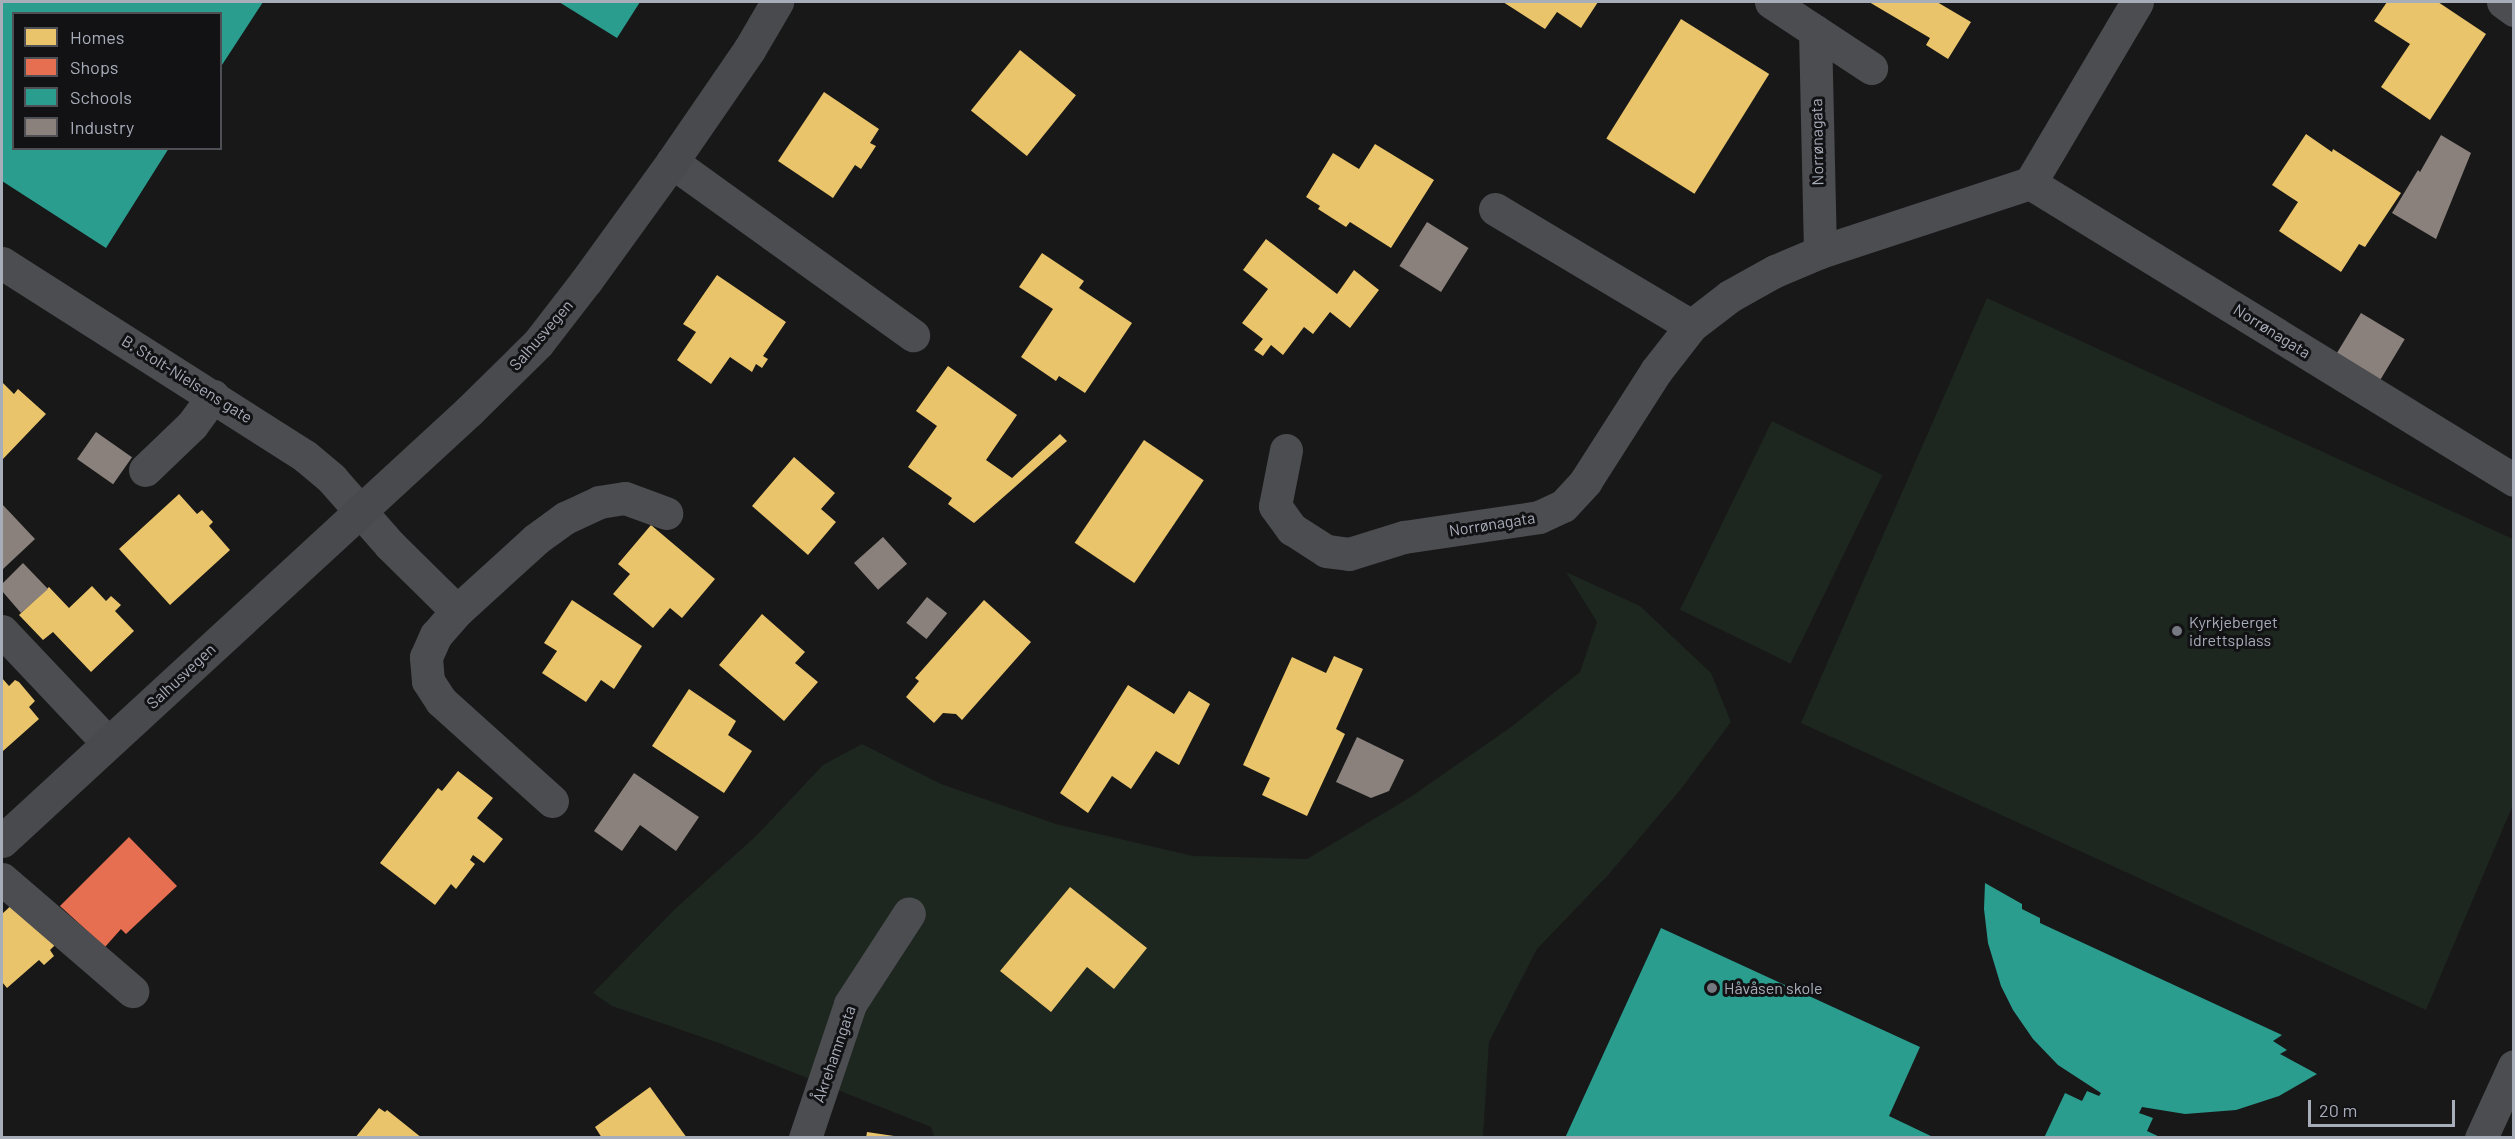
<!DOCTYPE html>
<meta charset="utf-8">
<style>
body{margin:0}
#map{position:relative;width:2515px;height:1139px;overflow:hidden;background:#181818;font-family:Barlow,sans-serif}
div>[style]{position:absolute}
.green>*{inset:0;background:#1d261f;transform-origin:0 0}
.homes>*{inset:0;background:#e9c46a;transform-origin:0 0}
.shops>*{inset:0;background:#e76f51}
.schools>*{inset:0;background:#2a9d8f}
.industry>*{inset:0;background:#8a817c;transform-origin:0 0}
.minor>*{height:33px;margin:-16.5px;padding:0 16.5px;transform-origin:16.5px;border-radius:16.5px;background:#4c4d51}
.major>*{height:33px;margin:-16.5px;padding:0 16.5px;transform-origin:16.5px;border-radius:16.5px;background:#494a4d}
.dots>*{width:16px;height:16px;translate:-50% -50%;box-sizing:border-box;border:3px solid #121214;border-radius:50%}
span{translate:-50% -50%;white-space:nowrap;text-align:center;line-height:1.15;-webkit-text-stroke:6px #121214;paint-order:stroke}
.street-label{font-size:16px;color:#a8adba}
.poi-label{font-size:16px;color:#a8adba}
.left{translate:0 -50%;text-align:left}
.frame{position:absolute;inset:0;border:3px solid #a8adba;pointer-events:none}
.legend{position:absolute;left:12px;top:12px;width:210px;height:138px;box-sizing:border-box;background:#121214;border:2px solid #4e5056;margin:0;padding:8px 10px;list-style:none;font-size:18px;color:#a8adba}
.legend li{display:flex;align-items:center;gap:12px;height:30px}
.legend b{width:30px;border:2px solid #4e5056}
.scale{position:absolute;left:2308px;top:1100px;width:147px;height:27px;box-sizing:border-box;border:3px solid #a8adba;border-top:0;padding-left:8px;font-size:18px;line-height:21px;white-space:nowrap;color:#a8adba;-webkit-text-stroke:4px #121214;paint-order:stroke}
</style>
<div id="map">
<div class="green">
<div style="clip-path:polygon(1987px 298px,2513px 539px,2513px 805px,2426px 1010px,1801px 723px)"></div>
<div style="left:1772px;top:421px;width:123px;height:210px;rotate:26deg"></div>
<div style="clip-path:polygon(1566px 572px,1640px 606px,1711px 673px,1731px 722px,1681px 789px,1609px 874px,1537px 949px,1489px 1042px,1483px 1137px,934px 1137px,931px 1127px,719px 1043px,612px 1006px,593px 993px,675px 909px,757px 835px,823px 765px,862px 744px,941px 784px,1056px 824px,1193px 856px,1307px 859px,1409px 798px,1511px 727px,1580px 672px,1597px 622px)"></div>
</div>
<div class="homes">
<div style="clip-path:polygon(1503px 2px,1598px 2px,1581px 28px,1557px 12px,1545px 29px)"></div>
<div style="clip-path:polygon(1869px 2px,1937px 2px,1971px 22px,1948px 59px,1926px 45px,1930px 38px)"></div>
<div style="clip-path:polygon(2387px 2px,2438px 2px,2486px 34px,2430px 120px,2381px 87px,2410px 44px,2374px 21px)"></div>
<div style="left:1681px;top:19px;width:104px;height:141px;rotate:32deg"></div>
<div style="left:1020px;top:50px;width:72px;height:78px;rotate:39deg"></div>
<div style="clip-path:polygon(824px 92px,879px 129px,870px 143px,876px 146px,861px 169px,855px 165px,833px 198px,778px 161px)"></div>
<div style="clip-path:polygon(2306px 134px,2332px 152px,2333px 149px,2401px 193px,2365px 247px,2359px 244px,2341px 272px,2279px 231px,2298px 202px,2272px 185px)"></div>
<div style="clip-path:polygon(1375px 144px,1434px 180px,1391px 248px,1350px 222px,1346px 227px,1318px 209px,1320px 206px,1306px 197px,1333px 153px,1359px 169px)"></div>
<div style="clip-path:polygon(1266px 239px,1337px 294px,1354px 270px,1379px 290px,1350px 328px,1330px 312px,1313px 334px,1304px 327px,1283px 355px,1271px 345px,1263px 356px,1254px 350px,1263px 339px,1242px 323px,1268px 289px,1243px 270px)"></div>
<div style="clip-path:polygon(1042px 253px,1084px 281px,1079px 288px,1132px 323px,1085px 393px,1059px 376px,1056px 381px,1021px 357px,1053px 309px,1019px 287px)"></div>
<div style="clip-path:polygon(717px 275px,786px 322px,763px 356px,768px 359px,762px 368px,756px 364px,752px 372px,730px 357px,711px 384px,677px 360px,696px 332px,683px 324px)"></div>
<div style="clip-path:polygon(948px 366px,1017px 415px,986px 460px,1012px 478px,1060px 434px,1067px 441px,974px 523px,948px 504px,952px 498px,908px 467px,937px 426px,916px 411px)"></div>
<div style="clip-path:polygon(2px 382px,14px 394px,18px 389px,46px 414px,2px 460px)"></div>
<div style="left:1144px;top:440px;width:72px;height:124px;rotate:34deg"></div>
<div style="clip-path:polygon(794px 457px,835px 493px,821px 509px,836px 522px,808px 555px,752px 506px)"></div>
<div style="clip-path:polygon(179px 494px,197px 514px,202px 510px,213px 522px,209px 526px,230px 550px,170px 605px,119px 549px)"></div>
<div style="clip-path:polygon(651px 525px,715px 579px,682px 618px,670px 608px,653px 628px,613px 594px,630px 574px,618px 564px)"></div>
<div style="clip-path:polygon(92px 586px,106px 601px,111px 596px,121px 605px,115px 611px,134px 631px,91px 672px,53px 632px,43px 640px,19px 615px,49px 587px,69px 608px)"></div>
<div style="clip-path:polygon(572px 600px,642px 646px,614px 689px,601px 680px,586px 702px,542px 673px,557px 651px,544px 643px)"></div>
<div style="clip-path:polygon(984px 600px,1031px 642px,962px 720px,956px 714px,943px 713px,934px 723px,906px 697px,919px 681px,915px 678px)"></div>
<div style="clip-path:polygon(762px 614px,805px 652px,795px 663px,818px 682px,784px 721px,719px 665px)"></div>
<div style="clip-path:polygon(1334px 656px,1363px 669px,1336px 729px,1345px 734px,1307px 816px,1262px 795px,1270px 778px,1243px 765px,1292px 657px,1326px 673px)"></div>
<div style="clip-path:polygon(2px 678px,9px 686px,15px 680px,19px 682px,35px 701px,29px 707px,39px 719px,3px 751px)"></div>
<div style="clip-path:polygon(1128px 685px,1174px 714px,1189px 691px,1210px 704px,1179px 765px,1156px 751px,1131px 789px,1112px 776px,1088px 813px,1060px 793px)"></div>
<div style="clip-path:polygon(689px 689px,736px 721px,728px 735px,752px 751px,724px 793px,652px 746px)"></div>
<div style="clip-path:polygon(458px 771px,493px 798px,477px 818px,503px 839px,484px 863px,473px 855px,470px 860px,475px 864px,456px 889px,451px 884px,435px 905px,380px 863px,438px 788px,442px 791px)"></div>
<div style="clip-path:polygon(1070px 887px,1147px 948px,1114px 989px,1087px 967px,1051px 1012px,1000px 971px)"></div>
<div style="clip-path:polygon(16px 901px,55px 945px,50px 950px,54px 956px,44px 965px,39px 960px,7px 988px,2px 982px,2px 914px)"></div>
<div style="clip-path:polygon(650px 1087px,687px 1138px,602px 1138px,595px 1127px)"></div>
<div style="clip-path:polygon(379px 1108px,385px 1112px,387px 1110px,422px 1138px,355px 1138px)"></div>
<div style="clip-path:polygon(867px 1132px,894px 1136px,894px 1138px,866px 1138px)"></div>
</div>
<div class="shops">
<div style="clip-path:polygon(129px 837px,177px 886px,126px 934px,121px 929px,105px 947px,60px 906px)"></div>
</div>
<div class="schools">
<div style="clip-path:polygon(2px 2px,263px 2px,220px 68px,220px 14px,14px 14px,14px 148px,169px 148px,106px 248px,2px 181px)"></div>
<div style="clip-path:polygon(559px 2px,640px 2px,617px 38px)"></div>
<div style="clip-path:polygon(1985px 883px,2022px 904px,2022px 909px,2040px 918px,2040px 923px,2282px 1035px,2273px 1041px,2287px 1050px,2280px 1054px,2317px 1074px,2279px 1096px,2236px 1110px,2185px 1114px,2142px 1107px,2139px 1113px,2153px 1118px,2147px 1131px,2162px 1138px,2044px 1138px,2065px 1093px,2082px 1101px,2087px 1091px,2099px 1096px,2101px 1093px,2058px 1065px,2033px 1039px,2013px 1010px,2001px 986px,1988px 943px,1984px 909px)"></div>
<div style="clip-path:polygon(1661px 928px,1920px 1047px,1889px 1116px,1935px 1138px,1565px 1138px)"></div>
</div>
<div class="industry">
<div style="clip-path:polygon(2441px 135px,2471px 153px,2436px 239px,2392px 213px,2418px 170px,2420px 172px)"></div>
<div style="left:1427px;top:222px;width:49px;height:52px;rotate:32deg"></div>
<div style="left:2361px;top:313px;width:51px;height:52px;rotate:31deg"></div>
<div style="left:96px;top:432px;width:44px;height:33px;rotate:35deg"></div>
<div style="clip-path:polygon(2px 504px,35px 539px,2px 570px)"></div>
<div style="left:883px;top:537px;width:36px;height:39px;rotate:48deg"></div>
<div style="clip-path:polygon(23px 563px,48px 589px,21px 613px,2px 591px,2px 584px)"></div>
<div style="left:927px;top:597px;width:26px;height:33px;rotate:39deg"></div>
<div style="clip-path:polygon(1357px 737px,1404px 760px,1389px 791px,1371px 798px,1336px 782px)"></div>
<div style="clip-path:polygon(634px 773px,699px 817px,676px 851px,640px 825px,622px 851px,594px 831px)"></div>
</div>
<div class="minor">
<div style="left:1771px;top:2px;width:120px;rotate:33.4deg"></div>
<div style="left:2503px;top:2px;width:14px;rotate:36deg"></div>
<div style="left:1815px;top:31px;width:221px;rotate:88.7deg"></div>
<div style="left:1820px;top:252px;width:221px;rotate:-18.2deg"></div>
<div style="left:2030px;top:183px;width:568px;rotate:31.53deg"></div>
<div style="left:672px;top:162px;width:297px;rotate:35.7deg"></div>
<div style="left:2030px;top:183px;width:210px;rotate:-59.4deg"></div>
<div style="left:1495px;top:209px;width:228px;rotate:30.8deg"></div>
<div style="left:2px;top:263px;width:359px;rotate:32.5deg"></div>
<div style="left:305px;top:456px;width:35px;rotate:40deg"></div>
<div style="left:332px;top:479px;width:88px;rotate:48.7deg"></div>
<div style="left:390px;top:545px;width:94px;rotate:44.6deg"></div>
<div style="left:1286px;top:450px;width:57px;rotate:101.1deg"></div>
<div style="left:1275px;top:506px;width:29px;rotate:54deg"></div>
<div style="left:1292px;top:529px;width:40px;rotate:32.9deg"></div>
<div style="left:1326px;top:551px;width:23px;rotate:7deg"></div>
<div style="left:1349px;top:554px;width:58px;rotate:-17.2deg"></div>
<div style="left:1404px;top:537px;width:136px;rotate:-8.4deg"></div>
<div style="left:1539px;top:517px;width:26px;rotate:-25deg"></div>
<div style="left:1563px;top:506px;width:33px;rotate:-47deg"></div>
<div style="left:1585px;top:482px;width:132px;rotate:-57.4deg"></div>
<div style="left:1656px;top:371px;width:57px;rotate:-52.1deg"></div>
<div style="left:1691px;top:326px;width:49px;rotate:-37.6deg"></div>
<div style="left:1730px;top:296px;width:51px;rotate:-29.1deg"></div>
<div style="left:1775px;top:271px;width:49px;rotate:-22.9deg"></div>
<div style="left:145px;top:470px;width:65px;rotate:-43.8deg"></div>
<div style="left:192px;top:425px;width:36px;rotate:-54deg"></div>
<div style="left:2px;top:631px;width:154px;rotate:46.6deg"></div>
<div style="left:552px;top:801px;width:149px;rotate:-138deg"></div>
<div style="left:441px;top:701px;width:24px;rotate:-123deg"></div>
<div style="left:428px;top:681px;width:24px;rotate:-95deg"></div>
<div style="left:426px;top:657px;width:24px;rotate:-66deg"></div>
<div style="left:436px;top:635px;width:32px;rotate:-49deg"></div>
<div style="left:457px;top:611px;width:107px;rotate:-42.3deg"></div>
<div style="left:536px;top:539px;width:36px;rotate:-36deg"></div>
<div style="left:565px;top:518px;width:38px;rotate:-25deg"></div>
<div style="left:599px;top:502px;width:26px;rotate:-9deg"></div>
<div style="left:625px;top:498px;width:44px;rotate:20.1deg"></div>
<div style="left:2px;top:879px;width:172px;rotate:40.7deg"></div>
<div style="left:805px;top:1138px;width:141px;rotate:-71.4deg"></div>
<div style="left:850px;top:1004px;width:108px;rotate:-57deg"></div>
<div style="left:2481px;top:1138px;width:79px;rotate:-65.4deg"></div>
</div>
<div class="major">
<div style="left:2px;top:841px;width:635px;rotate:-42.64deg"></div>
<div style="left:469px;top:411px;width:97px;rotate:-44.6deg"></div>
<div style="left:538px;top:343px;width:78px;rotate:-52.3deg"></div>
<div style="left:586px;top:281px;width:147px;rotate:-54.1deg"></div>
<div style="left:672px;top:162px;width:136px;rotate:-55.5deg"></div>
<div style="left:749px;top:50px;width:56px;rotate:-59.7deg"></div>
</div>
<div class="dots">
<div style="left:2177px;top:631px;background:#767981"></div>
<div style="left:1712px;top:988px;background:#767981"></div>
</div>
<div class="street-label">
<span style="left:1817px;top:142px;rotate:-91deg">Norrønagata</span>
<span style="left:2272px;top:331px;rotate:32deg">Norrønagata</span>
<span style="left:541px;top:335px;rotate:-49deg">Salhusvegen</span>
<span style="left:187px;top:379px;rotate:32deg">B. Stolt-Nielsens gate</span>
<span style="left:1492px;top:524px;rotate:-9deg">Norrønagata</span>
<span style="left:181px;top:676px;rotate:-43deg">Salhusvegen</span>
<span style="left:834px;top:1054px;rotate:-71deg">Åkrehamngata</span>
</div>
<div class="poi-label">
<span class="left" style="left:2189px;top:631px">Kyrkjeberget<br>idrettsplass</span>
<span class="left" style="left:1724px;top:988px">Håvåsen skole</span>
</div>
<div class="frame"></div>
<ul class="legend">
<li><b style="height:16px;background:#e9c46a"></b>Homes</li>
<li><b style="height:16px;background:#e76f51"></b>Shops</li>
<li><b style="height:16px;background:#2a9d8f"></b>Schools</li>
<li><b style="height:16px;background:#8a817c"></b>Industry</li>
</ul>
<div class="scale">20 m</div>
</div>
